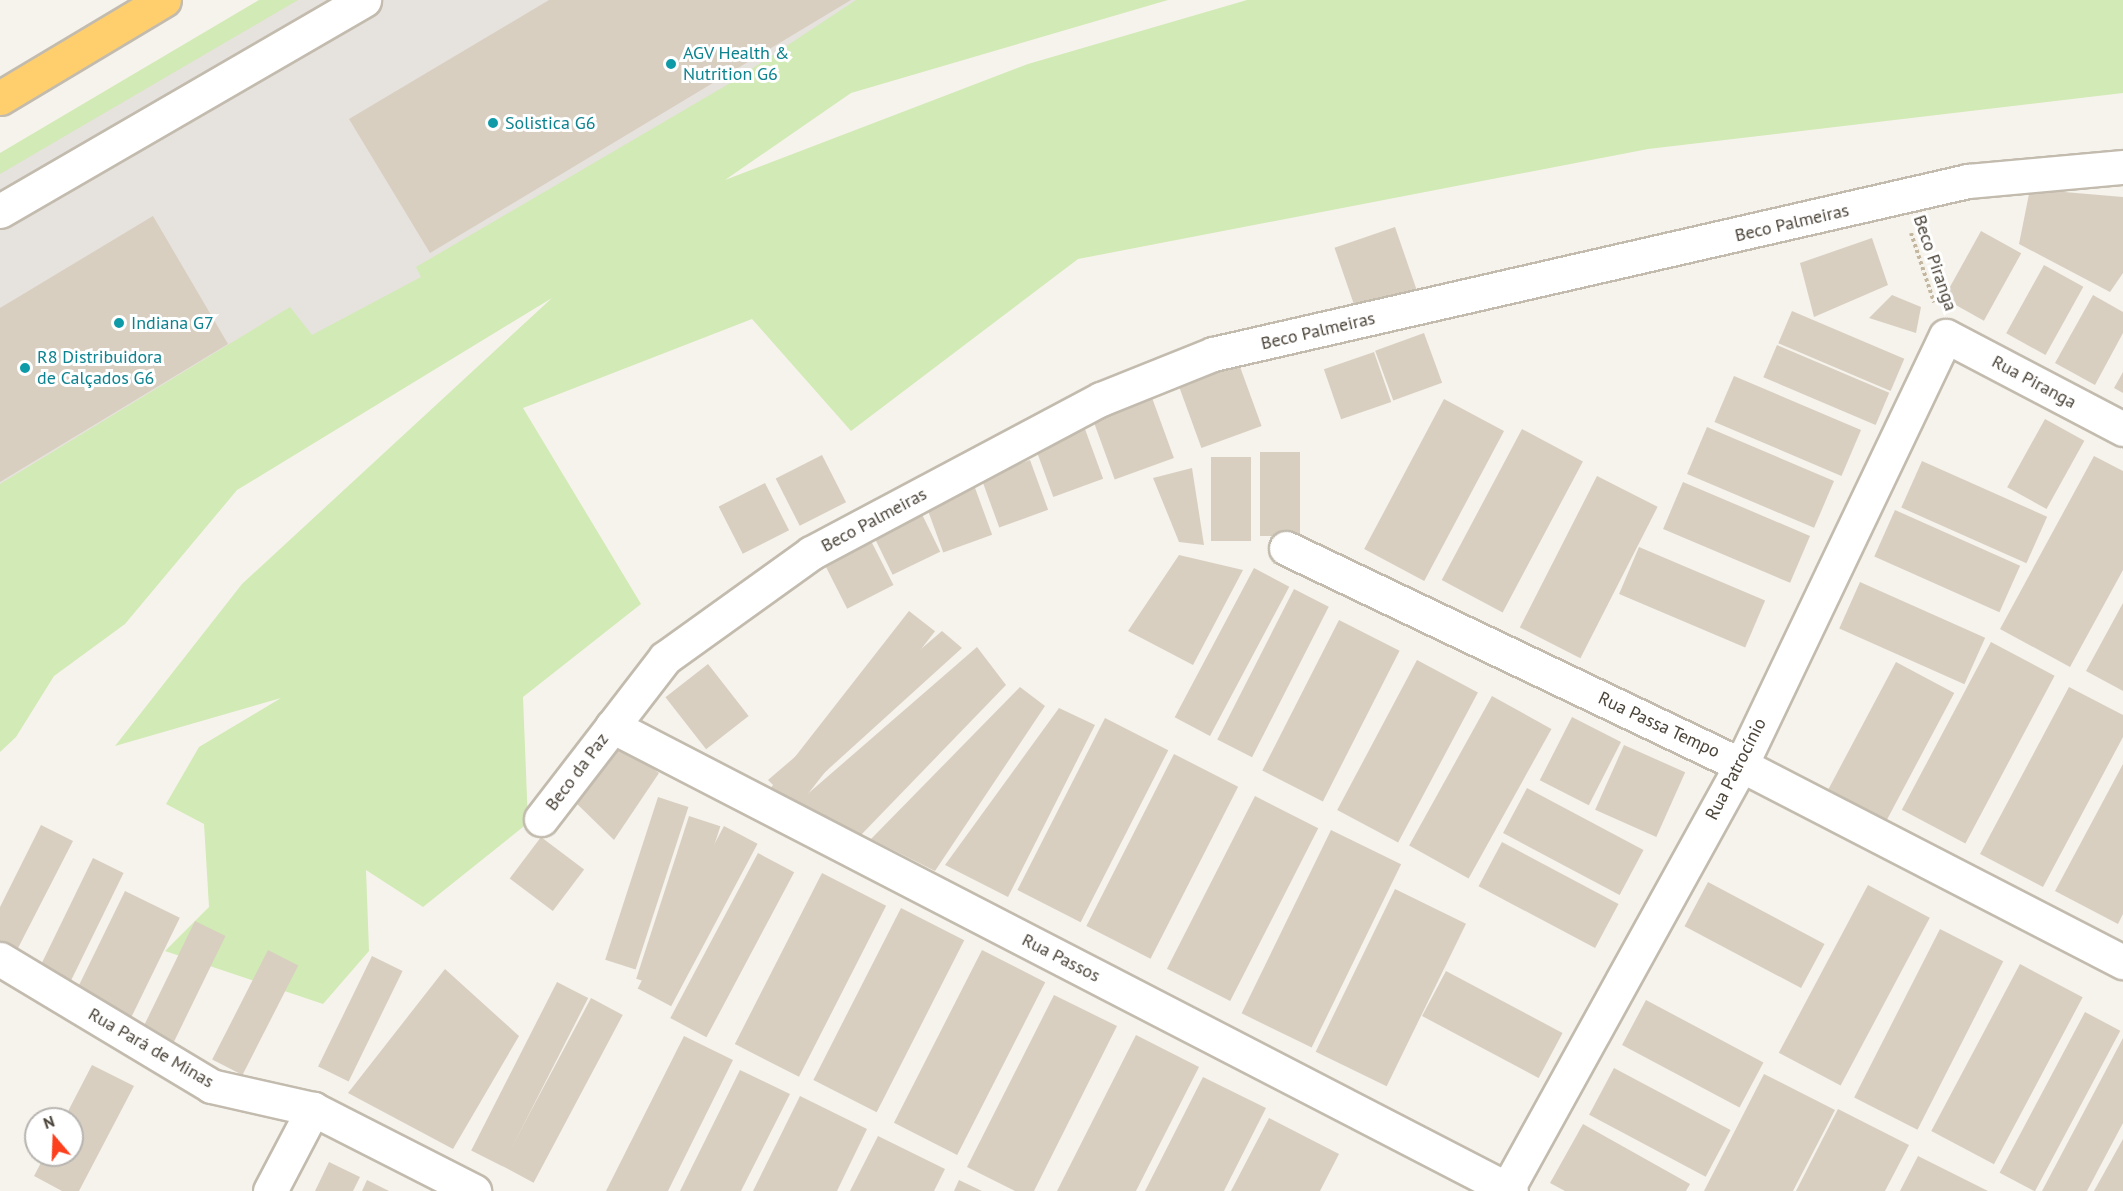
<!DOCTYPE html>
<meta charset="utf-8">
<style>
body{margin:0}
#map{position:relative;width:2123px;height:1191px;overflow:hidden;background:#f6f3ec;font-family:"PT Sans",sans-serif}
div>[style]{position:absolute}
.industrial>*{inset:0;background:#e6e2dd}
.green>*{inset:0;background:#d2eab5}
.building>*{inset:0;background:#d8cfc1;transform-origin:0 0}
.path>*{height:4px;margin-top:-2px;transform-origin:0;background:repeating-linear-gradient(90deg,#c4b79f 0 3px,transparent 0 6px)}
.roads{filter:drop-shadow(2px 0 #c2bbae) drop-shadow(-2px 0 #c2bbae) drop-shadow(0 2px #c2bbae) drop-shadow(0 -2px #c2bbae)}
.minor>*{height:33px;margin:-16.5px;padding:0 16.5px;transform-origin:16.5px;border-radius:16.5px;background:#fff}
.highway>*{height:33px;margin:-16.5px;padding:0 16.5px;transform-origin:16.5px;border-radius:16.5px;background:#ffcf6e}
.dots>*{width:16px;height:16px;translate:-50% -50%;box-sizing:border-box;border:3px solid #fff;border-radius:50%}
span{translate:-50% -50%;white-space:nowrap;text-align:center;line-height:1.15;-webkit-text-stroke:6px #fff;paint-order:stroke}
.culture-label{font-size:18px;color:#0d838f}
.left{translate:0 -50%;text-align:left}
.street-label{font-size:18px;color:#4b4439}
.north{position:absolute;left:24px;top:1107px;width:60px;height:60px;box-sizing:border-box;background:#fff;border:2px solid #b7b4b0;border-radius:50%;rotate:341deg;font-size:16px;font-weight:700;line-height:24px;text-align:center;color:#4b4439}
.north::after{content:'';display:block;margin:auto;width:21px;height:27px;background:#fc3f1d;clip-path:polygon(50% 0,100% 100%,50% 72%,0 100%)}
</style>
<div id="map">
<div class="industrial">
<div style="clip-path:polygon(283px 0,967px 0,289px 374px,0 687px,0 169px)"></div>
</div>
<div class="green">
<div style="clip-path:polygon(259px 0,298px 0,0 174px,0 153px)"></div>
<div style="clip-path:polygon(856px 0,1168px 0,851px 93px,725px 180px,1028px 64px,1247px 0,2123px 0,2123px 93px,1648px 149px,1078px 259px,851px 431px,752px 319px,523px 408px,641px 604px,523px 697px,528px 823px,423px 907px,366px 870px,369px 951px,323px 1004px,165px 951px,209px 907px,204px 824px,166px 804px,199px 747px,281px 698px,115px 746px,242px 584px,552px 298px,237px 490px,125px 624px,54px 676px,16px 737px,0 752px,0 484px,290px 307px,312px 335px,421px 277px,416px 267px,732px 82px)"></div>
</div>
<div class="building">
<div style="clip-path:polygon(549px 0,851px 0,430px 253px,349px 119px)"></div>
<div style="clip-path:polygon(2030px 189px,2123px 197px,2123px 273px,2110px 292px,2019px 244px)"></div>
<div style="clip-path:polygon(153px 216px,228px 344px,0 482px,0 308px)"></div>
<div style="left:1395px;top:227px;width:67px;height:64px;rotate:71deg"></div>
<div style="left:1981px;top:231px;width:46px;height:77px;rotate:29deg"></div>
<div style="clip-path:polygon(1872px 238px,1888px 285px,1814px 317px,1800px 263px)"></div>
<div style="left:2044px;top:265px;width:45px;height:78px;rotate:29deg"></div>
<div style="clip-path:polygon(1892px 295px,1921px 307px,1916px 333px,1869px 318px)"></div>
<div style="clip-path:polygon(2093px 295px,2123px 312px,2123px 333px,2095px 385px,2055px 363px)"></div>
<div style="left:1792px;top:311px;width:122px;height:35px;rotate:23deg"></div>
<div style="left:1424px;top:333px;width:53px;height:52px;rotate:70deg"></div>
<div style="left:1777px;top:345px;width:122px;height:35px;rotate:23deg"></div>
<div style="left:1374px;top:352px;width:53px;height:53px;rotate:71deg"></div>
<div style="left:1239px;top:364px;width:66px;height:64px;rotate:70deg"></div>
<div style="clip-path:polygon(2123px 372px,2123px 393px,2114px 388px)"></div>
<div style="left:1734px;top:376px;width:138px;height:50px;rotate:23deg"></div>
<div style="left:1151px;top:395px;width:67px;height:63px;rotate:70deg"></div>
<div style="left:1444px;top:399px;width:68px;height:170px;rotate:28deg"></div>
<div style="left:2045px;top:419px;width:45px;height:78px;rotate:29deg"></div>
<div style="left:1707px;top:427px;width:138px;height:51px;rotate:23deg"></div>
<div style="left:1085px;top:429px;width:53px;height:53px;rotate:70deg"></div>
<div style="left:1522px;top:429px;width:69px;height:171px;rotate:28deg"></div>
<div style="left:1260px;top:452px;width:40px;height:84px"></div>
<div style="left:822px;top:455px;width:53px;height:52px;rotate:63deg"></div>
<div style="clip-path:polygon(2094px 456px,2123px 471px,2123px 570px,2070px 667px,2000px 629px)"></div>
<div style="left:1211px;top:457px;width:40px;height:84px"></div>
<div style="left:1030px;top:460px;width:53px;height:52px;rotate:70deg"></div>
<div style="left:1922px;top:461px;width:137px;height:51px;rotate:24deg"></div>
<div style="clip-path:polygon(1192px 468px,1204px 545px,1179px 542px,1153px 478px)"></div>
<div style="left:1597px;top:476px;width:68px;height:170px;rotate:27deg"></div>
<div style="left:1683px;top:482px;width:138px;height:51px;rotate:23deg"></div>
<div style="left:765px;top:483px;width:53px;height:52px;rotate:63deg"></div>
<div style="left:974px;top:485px;width:53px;height:52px;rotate:70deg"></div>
<div style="left:917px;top:504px;width:53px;height:53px;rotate:64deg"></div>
<div style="left:1895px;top:510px;width:137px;height:51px;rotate:24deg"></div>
<div style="left:869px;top:537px;width:54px;height:52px;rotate:63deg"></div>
<div style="left:1639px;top:547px;width:137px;height:51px;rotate:23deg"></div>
<div style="clip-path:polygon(1179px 555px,1243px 570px,1193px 665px,1128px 631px)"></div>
<div style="left:1254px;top:568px;width:40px;height:169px;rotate:28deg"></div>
<div style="left:1860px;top:582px;width:137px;height:51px;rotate:24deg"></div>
<div style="left:1294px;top:589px;width:39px;height:169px;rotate:27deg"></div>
<div style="clip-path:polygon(2123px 603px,2123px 691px,2086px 671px)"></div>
<div style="left:909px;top:611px;width:33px;height:228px;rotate:38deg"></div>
<div style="left:1339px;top:620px;width:68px;height:169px;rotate:27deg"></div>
<div style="clip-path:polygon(942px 631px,962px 648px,791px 803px,768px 780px)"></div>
<div style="left:1991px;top:642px;width:72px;height:190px;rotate:28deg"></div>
<div style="clip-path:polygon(977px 647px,1006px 685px,860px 836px,796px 804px)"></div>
<div style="left:1417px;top:660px;width:69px;height:170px;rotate:28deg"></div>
<div style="left:1896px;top:662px;width:66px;height:144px;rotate:28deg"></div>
<div style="left:708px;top:664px;width:66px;height:54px;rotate:52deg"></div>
<div style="clip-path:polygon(1020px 687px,1045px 706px,935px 871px,871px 839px)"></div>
<div style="clip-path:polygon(2069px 687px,2123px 715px,2123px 737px,2043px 887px,1980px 854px)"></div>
<div style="left:1492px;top:696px;width:68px;height:171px;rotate:29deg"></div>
<div style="clip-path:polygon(1059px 708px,1095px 725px,1008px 897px,945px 865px)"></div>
<div style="left:1572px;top:717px;width:55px;height:71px;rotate:27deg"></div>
<div style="left:1105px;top:718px;width:71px;height:193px;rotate:27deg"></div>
<div style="clip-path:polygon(619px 743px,659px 773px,614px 840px,574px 801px)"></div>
<div style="left:1624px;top:745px;width:67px;height:71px;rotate:24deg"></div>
<div style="left:1174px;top:754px;width:72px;height:193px;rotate:27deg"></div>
<div style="clip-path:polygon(2123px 764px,2123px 914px,2118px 924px,2055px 891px)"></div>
<div style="left:1527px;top:788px;width:132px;height:51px;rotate:28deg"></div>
<div style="left:1255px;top:796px;width:71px;height:194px;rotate:27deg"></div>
<div style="left:658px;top:797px;width:32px;height:171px;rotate:18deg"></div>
<div style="left:689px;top:816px;width:33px;height:171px;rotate:18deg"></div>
<div style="clip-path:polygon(41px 825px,73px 841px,17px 950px,0 941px,0 907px)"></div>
<div style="left:724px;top:826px;width:38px;height:184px;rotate:28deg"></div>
<div style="left:1331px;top:830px;width:78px;height:204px;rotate:26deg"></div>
<div style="left:541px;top:837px;width:54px;height:52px;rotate:37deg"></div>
<div style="left:1502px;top:842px;width:132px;height:50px;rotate:28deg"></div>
<div style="left:758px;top:853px;width:41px;height:187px;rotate:28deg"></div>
<div style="left:93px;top:858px;width:34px;height:122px;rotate:26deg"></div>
<div style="left:822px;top:873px;width:72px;height:192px;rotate:27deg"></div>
<div style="left:1708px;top:882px;width:132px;height:50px;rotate:28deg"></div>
<div style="left:1868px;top:885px;width:70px;height:190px;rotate:28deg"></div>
<div style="left:1395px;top:889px;width:79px;height:181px;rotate:26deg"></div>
<div style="left:125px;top:891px;width:61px;height:115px;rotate:26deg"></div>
<div style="left:901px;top:908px;width:71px;height:193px;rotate:27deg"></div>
<div style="left:195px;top:921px;width:34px;height:123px;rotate:26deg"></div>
<div style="left:1940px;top:929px;width:71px;height:189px;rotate:27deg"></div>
<div style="left:268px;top:950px;width:34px;height:123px;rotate:27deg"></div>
<div style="left:982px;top:950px;width:71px;height:194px;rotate:27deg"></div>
<div style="left:372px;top:956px;width:34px;height:123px;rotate:26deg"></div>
<div style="left:2020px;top:964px;width:71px;height:189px;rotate:28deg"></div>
<div style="clip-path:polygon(445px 969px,519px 1036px,453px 1149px,348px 1093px)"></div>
<div style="left:1446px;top:971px;width:132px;height:51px;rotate:28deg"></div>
<div style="left:557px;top:982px;width:35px;height:189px;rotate:27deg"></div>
<div style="clip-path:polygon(1054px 995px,1117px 1026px,1034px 1191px,1015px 1191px,967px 1167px)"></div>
<div style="left:591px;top:998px;width:36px;height:190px;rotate:28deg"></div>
<div style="left:1646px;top:1000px;width:133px;height:51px;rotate:28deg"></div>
<div style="left:2085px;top:1012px;width:40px;height:182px;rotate:28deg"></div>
<div style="clip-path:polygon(1136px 1035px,1199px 1067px,1136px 1191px,1057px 1191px)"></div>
<div style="clip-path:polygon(684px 1036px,733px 1060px,668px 1191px,606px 1191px)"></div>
<div style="clip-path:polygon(2123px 1038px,2123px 1123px,2087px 1191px,2042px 1191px)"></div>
<div style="clip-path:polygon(92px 1065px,134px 1086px,79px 1191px,62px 1191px,34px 1176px,45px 1155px,72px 1155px,72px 1119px,64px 1119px)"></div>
<div style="left:1614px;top:1068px;width:132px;height:53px;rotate:28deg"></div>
<div style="clip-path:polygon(740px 1070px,790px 1094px,741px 1191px,680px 1191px)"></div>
<div style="clip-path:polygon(1764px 1074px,1835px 1110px,1793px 1191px,1704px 1191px)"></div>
<div style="clip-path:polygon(1203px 1077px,1266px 1108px,1224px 1191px,1145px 1191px)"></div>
<div style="clip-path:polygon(800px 1096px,867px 1129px,837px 1191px,753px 1191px)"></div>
<div style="clip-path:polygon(1838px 1109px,1909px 1145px,1885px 1191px,1796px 1191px)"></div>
<div style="clip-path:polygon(1269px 1118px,1339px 1154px,1320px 1191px,1231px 1191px)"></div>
<div style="clip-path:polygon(1583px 1124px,1690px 1184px,1686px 1191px,1565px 1191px,1550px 1183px)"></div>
<div style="clip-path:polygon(878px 1136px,945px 1169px,934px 1191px,850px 1191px)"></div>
<div style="clip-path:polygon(2123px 1139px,2123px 1191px,2094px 1191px)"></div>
<div style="clip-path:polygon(1918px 1156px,1988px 1191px,1900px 1191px)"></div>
<div style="clip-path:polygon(329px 1162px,360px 1177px,353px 1191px,315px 1191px)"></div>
<div style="clip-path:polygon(367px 1180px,389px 1191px,362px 1191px)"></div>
<div style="clip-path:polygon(959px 1180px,982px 1191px,954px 1191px)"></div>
</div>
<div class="path">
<div style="left:1911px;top:233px;width:73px;rotate:71.6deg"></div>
</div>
<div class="roads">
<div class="minor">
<div style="left:0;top:211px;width:421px;rotate:-30.1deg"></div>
<div style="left:1286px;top:548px;width:504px;rotate:25.5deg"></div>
<div style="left:1741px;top:765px;width:430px;rotate:27.3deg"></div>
<div style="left:612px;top:726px;width:1012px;rotate:27.35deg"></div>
<div style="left:541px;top:819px;width:203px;rotate:-52.4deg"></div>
<div style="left:665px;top:658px;width:180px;rotate:-35.7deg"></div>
<div style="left:811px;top:553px;width:328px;rotate:-28deg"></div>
<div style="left:1101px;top:399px;width:121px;rotate:-21.9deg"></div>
<div style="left:1213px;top:354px;width:775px;rotate:-12.91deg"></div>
<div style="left:1968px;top:181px;width:156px;rotate:-5.2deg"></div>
<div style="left:0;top:959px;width:246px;rotate:31deg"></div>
<div style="left:211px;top:1086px;width:105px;rotate:12.7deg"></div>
<div style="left:313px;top:1109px;width:181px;rotate:27deg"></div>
<div style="left:270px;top:1191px;width:93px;rotate:-62.3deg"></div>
<div style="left:1506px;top:1191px;width:487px;rotate:-61.1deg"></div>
<div style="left:1741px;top:765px;width:475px;rotate:-64.5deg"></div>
<div style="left:1946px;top:336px;width:200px;rotate:27.7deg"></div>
</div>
<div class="highway">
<div style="left:0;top:98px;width:191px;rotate:-30.9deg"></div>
</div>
</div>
<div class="dots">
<div style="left:671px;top:64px;background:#0f9aa8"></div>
<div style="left:493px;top:123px;background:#0f9aa8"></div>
<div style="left:119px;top:323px;background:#0f9aa8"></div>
<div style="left:25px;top:368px;background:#0f9aa8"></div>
</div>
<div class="culture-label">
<span class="left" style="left:683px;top:64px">AGV Health &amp;<br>Nutrition G6</span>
<span class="left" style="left:505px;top:123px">Solistica G6</span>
<span class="left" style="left:131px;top:323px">Indiana G7</span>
<span class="left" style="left:37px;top:368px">R8 Distribuidora<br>de Calçados G6</span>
</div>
<div class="street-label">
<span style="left:1792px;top:223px;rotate:-13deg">Beco Palmeiras</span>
<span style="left:1935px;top:263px;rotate:71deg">Beco Piranga</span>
<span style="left:1318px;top:331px;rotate:-13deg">Beco Palmeiras</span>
<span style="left:2034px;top:382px;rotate:28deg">Rua Piranga</span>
<span style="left:874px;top:520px;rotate:-28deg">Beco Palmeiras</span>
<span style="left:1659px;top:725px;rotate:25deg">Rua Passa Tempo</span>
<span style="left:1736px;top:769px;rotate:-63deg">Rua Patrocínio</span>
<span style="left:577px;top:772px;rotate:-53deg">Beco da Paz</span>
<span style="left:1061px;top:958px;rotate:27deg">Rua Passos</span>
<span style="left:151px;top:1048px;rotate:30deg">Rua Pará de Minas</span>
</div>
<div class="north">N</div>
</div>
